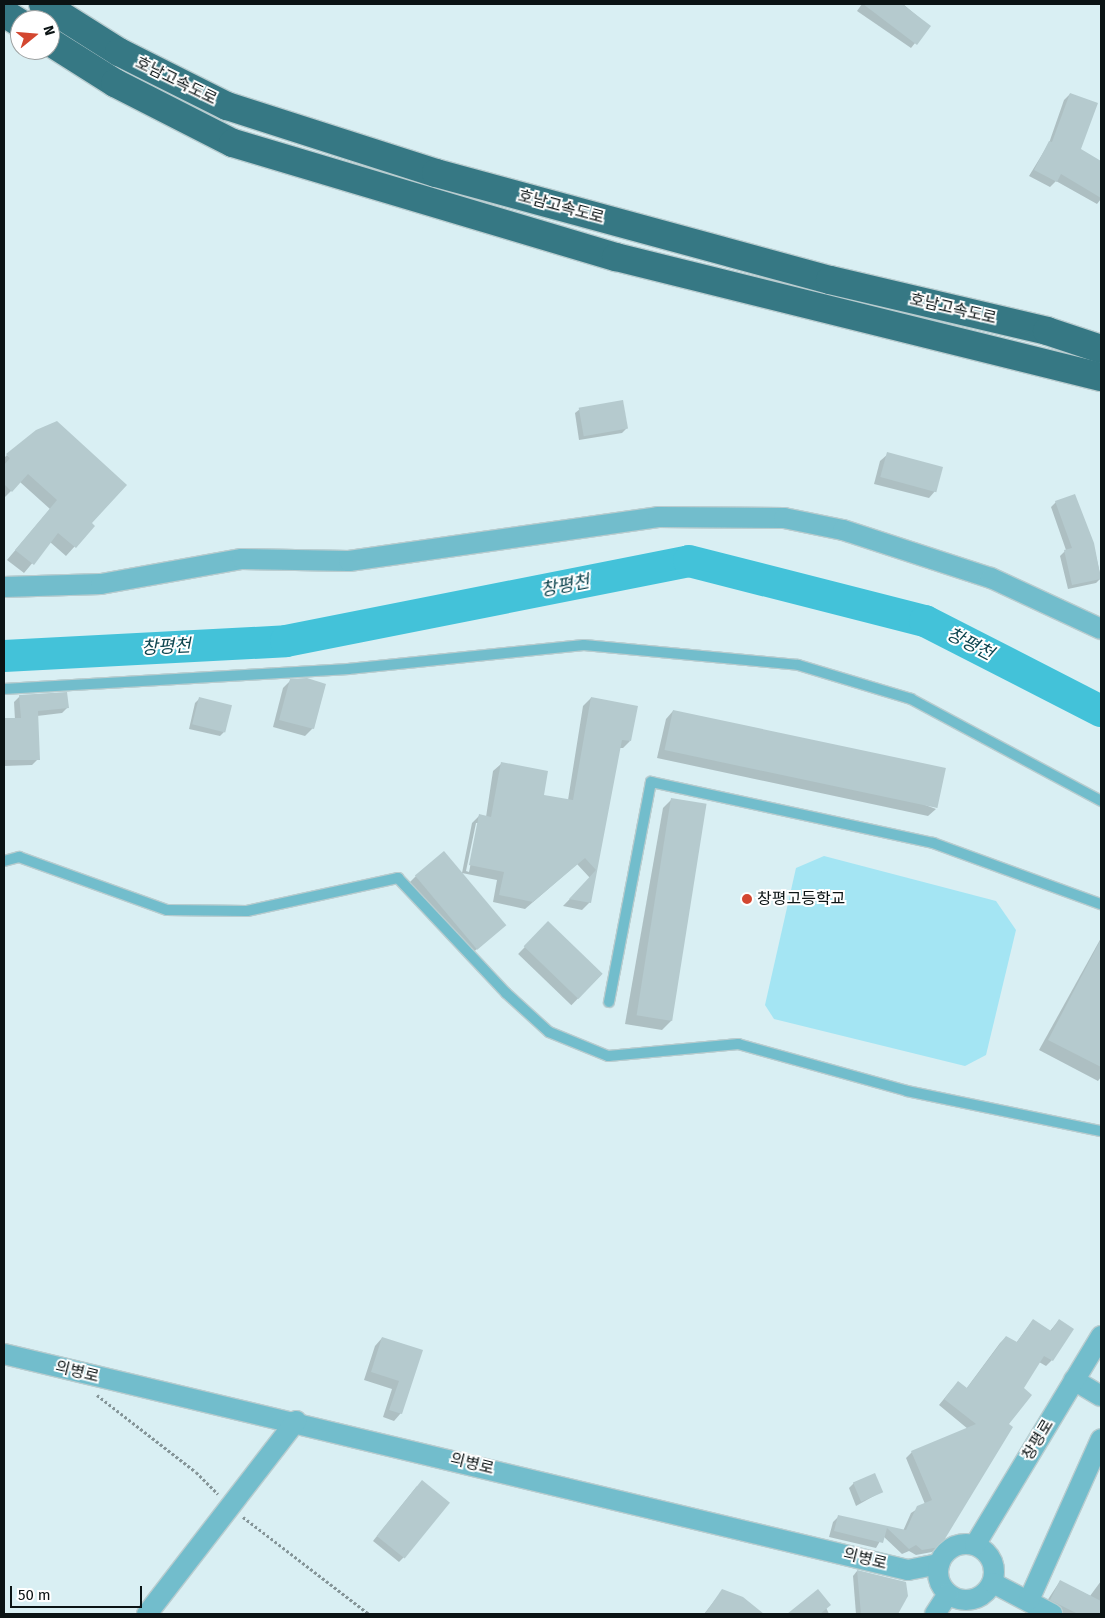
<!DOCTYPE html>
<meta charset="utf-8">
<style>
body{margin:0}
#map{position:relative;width:1105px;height:1618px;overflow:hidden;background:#d9eff3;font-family:"Fira Sans","Noto Sans KR",sans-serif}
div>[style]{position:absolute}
.green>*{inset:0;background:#a4e5f3}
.shadow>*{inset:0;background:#0003;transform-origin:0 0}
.river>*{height:32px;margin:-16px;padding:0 16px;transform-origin:16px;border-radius:16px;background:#43c2d9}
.building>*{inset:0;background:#b5cace;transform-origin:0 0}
.path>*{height:3px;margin-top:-1.5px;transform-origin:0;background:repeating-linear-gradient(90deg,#859598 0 2.5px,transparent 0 5px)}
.roads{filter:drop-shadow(1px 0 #b8cccf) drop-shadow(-1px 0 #b8cccf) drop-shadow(0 1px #b8cccf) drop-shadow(0 -1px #b8cccf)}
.service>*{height:10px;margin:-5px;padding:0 5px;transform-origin:5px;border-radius:5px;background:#72bdcc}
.minor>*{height:20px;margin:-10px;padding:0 10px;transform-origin:10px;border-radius:10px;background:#72bdcc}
.minor>.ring{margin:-10px;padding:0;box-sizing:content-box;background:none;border:20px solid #72bdcc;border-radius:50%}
.motorway>*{height:28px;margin:-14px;padding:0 14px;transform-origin:14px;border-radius:14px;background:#367884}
.dots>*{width:14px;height:14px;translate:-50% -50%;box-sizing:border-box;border:2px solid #fff;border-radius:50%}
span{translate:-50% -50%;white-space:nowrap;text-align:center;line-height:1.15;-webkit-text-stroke:4px #fff;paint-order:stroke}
.street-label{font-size:16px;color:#0b1314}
.poi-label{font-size:16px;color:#0b1314}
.left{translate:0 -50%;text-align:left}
.water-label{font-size:18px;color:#0d454f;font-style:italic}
.frame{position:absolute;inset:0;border:5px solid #0b1314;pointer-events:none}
.north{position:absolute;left:10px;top:10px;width:50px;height:50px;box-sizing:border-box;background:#fff;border:1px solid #9da1a1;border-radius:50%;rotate:73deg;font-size:14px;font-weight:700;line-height:20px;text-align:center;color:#0b1314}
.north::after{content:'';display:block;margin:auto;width:18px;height:22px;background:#d34730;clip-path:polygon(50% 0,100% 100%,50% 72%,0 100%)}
.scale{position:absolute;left:10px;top:1586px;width:132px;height:22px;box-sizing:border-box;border:2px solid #0b1314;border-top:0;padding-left:6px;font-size:15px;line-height:18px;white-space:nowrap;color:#0b1314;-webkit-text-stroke:4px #fff;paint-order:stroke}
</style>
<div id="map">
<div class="green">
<div style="clip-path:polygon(824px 856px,996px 901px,1016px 930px,986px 1055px,965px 1066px,774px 1019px,765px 1005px,796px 868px)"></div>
</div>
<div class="shadow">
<div style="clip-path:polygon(862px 4px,903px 4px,929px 26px,911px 48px,857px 11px)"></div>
<div style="clip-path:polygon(1070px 94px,1080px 150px,1101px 162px,1101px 199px,1097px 204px,1056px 181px,1050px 187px,1029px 176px,1049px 143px,1064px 100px)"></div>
<div style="clip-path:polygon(580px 409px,627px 428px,622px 433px,579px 440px,575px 413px)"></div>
<div style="clip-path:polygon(888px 454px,936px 490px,929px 498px,874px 484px,880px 461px)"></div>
<div style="clip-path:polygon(7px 455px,93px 526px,66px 556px,50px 542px,24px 573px,7px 560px,50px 509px,20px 482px,4px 498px,4px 458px)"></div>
<div style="clip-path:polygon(1056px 502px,1093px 543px,1101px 578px,1096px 583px,1068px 589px,1060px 556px,1066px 550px,1051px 507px)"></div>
<div style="clip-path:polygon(291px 680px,313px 728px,305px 736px,273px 727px,283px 688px)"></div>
<div style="clip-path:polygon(20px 696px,68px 707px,62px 713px,37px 716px,38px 759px,32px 765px,4px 766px,4px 720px,15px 720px,14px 702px)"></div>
<div style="clip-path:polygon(200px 698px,225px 731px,220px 736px,189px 729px,195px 703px)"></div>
<div style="clip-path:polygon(evenodd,591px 698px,630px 741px,623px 748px,619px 748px,590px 902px,582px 910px,563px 906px,590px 878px,577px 864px,525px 909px,493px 902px,497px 880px,462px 873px,472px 823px,479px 816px,486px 817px,493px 771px,501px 764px,542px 796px,568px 800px,583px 706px,591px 698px,476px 823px,479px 823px,469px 872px,466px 871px,476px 823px)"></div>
<div style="clip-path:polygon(673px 711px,936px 809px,928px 816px,657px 758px,666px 719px)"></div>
<div style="clip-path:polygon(672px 799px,671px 1021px,662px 1030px,625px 1024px,663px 808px)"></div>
<div style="clip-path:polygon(416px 876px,497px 932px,470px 955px,409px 883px)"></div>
<div style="left:548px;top:923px;width:74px;height:43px;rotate:44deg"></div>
<div style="clip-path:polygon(1101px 938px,1101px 1077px,1098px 1081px,1039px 1050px)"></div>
<div style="clip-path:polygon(1033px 1320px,1050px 1331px,1059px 1320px,1072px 1329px,1052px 1360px,1046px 1366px,1039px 1362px,1022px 1389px,1007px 1424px,939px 1546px,932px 1552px,916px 1555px,909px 1551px,902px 1554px,883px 1536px,876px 1548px,829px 1537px,833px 1522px,839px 1516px,903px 1531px,911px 1513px,925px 1504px,906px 1458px,912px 1452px,968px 1429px,939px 1405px,952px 1389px,966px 1389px,1000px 1343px,1006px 1337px,1016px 1343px)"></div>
<div style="clip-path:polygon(382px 1338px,421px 1351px,401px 1413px,394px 1421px,383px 1417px,392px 1389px,364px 1380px,375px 1346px)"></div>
<div style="clip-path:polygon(854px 1483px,881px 1492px,856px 1506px,849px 1488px)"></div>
<div style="clip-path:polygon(417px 1486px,404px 1557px,399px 1562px,373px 1541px)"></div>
<div style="clip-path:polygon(857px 1571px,905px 1583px,907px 1596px,896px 1614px,856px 1614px,853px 1576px)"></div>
<div style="clip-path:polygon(1060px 1581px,1090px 1596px,1101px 1581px,1101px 1614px,1056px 1614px,1043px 1607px)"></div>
<div style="clip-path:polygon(818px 1590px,829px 1614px,789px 1614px)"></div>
<div style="clip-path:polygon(722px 1591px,742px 1598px,760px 1614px,704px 1614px)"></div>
</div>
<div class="river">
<div style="left:4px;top:656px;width:282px;rotate:-3deg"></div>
<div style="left:286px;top:641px;width:411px;rotate:-11.2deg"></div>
<div style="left:689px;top:561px;width:244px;rotate:14.3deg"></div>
<div style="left:925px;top:621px;width:198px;rotate:27.1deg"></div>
</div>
<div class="building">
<div style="clip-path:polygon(863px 4px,902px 4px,931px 26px,917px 45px)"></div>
<div style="clip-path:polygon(1070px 93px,1098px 103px,1081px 149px,1101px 161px,1101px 198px,1061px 174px,1057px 182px,1034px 170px,1049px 141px,1052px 142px)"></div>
<div style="left:623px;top:400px;width:29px;height:45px;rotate:80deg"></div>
<div style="clip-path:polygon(57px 421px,127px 485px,92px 523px,95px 526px,76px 548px,58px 533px,34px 565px,15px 550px,57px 500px,28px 474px,12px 492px,4px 484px,4px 465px,10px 458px,6px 454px,36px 430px)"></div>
<div style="left:887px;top:452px;width:58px;height:26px;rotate:15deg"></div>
<div style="clip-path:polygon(1075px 494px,1094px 543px,1101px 579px,1072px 585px,1064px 550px,1072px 548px,1055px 501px)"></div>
<div style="clip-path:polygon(307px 678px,326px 684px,314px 729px,279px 720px,290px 679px)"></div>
<div style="clip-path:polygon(67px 692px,69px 708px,38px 711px,40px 760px,5px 760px,4px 718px,21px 718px,19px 695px)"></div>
<div style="left:199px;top:697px;width:34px;height:28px;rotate:14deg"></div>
<div style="clip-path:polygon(591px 697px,638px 706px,631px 741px,622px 740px,591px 903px,569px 899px,596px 870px,585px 858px,533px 902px,499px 895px,504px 872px,469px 865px,479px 814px,491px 817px,501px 762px,548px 771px,544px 795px,573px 800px)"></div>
<div style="left:673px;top:710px;width:279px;height:41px;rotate:12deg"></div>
<div style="left:671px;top:798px;width:36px;height:220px;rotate:9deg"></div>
<div style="left:444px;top:851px;width:97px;height:38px;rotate:50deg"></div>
<div style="left:548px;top:921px;width:76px;height:35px;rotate:44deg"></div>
<div style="clip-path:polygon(1101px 939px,1101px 1067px,1048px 1040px)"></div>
<div style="clip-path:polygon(1033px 1319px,1051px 1331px,1059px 1319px,1074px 1329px,1053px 1361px,1044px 1356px,1024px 1388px,1032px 1395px,1009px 1424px,1013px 1427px,940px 1547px,922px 1550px,916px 1545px,909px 1549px,887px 1528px,883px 1543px,834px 1531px,838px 1515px,906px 1530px,917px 1506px,932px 1500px,911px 1451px,976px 1424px,944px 1399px,958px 1381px,967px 1388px,1006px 1336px,1017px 1342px)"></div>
<div style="clip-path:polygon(382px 1337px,423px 1350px,402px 1414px,389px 1410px,399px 1381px,371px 1372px)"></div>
<div style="left:875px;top:1473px;width:21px;height:24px;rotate:67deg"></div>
<div style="left:422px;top:1480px;width:36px;height:72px;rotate:39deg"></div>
<div style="clip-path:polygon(857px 1570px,906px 1582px,908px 1596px,898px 1614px,861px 1614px)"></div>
<div style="clip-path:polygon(1060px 1580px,1101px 1601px,1101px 1614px,1078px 1614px,1050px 1600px)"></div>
<div style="clip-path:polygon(722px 1589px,743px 1597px,764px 1614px,705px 1614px)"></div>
<div style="clip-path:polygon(818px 1589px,831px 1605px,820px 1614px,787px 1614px)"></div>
</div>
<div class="path">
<div style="left:97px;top:1395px;width:125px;rotate:37.9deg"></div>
<div style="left:196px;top:1472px;width:31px;rotate:45deg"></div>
<div style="left:243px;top:1517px;width:159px;rotate:37.6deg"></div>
</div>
<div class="roads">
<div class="service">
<div style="left:4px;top:689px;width:345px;rotate:-3.3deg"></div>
<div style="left:348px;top:669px;width:237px;rotate:-5.8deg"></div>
<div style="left:584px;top:645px;width:215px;rotate:5.3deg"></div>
<div style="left:798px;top:665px;width:118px;rotate:16.7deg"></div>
<div style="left:911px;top:699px;width:216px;rotate:28.2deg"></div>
<div style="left:4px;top:861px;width:16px;rotate:-15deg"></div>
<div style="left:19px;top:857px;width:157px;rotate:19.7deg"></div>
<div style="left:167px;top:910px;width:80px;rotate:0.7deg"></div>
<div style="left:247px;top:911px;width:155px;rotate:-12.3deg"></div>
<div style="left:398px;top:878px;width:158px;rotate:46.8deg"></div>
<div style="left:506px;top:993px;width:58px;rotate:42.2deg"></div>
<div style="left:549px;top:1032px;width:64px;rotate:22.1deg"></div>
<div style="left:608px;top:1056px;width:131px;rotate:-5.3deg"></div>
<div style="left:738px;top:1044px;width:175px;rotate:15.5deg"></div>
<div style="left:907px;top:1091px;width:198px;rotate:11.7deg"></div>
<div style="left:609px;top:1002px;width:224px;rotate:-79.2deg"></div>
<div style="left:651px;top:782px;width:289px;rotate:12.2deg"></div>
<div style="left:933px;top:843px;width:179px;rotate:20deg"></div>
</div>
<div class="minor">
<div style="left:4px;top:587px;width:97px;rotate:-1.8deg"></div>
<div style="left:101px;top:584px;width:143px;rotate:-10.1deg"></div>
<div style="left:242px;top:559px;width:107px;rotate:1.1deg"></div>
<div style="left:349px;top:561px;width:312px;rotate:-8.1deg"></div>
<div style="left:658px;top:517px;width:126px;rotate:0.5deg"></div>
<div style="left:784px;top:518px;width:60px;rotate:11.5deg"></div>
<div style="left:843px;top:530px;width:156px;rotate:18deg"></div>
<div style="left:991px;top:578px;width:121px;rotate:24.9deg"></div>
<div style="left:4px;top:1354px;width:929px;rotate:13.44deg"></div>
<div style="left:908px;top:1570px;width:32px;rotate:-11deg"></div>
<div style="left:1074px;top:1380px;width:31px;rotate:31deg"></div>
<div class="ring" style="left:938px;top:1544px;width:36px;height:36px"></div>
<div style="left:975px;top:1545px;width:244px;rotate:-58.9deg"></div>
<div style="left:993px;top:1583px;width:67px;rotate:27.7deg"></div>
<div style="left:1029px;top:1600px;width:176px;rotate:-65.9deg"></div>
<div style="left:147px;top:1614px;width:244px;rotate:-52.3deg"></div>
<div style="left:935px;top:1614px;width:24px;rotate:-57deg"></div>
</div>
<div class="motorway">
<div style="left:43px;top:4px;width:90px;rotate:32.3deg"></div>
<div style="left:119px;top:52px;width:121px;rotate:26.6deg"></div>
<div style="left:227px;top:106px;width:219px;rotate:17.8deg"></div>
<div style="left:436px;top:173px;width:408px;rotate:15.2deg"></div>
<div style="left:830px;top:280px;width:223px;rotate:13.2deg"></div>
<div style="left:1047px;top:331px;width:57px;rotate:18.4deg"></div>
<div style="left:4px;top:13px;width:19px;rotate:32deg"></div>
<div style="left:50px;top:42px;width:77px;rotate:32.2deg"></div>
<div style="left:115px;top:83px;width:132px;rotate:27deg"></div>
<div style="left:233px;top:143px;width:400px;rotate:16.6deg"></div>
<div style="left:616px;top:257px;width:500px;rotate:13.9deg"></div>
</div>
</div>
<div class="dots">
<div style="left:747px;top:899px;background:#d34730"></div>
</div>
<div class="street-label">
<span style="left:176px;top:81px;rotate:26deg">호남고속도로</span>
<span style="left:561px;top:207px;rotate:15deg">호남고속도로</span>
<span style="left:953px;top:309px;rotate:13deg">호남고속도로</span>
<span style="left:77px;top:1372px;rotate:14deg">의병로</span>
<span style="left:1038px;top:1440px;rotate:-59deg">창평로</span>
<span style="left:472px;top:1464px;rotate:14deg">의병로</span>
<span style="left:865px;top:1559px;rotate:14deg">의병로</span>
</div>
<div class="poi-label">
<span class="left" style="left:757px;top:899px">창평고등학교</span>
</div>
<div class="water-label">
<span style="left:565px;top:586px;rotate:-11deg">창평천</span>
<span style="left:970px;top:644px;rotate:27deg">창평천</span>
<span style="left:166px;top:647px;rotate:-3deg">창평천</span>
</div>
<div class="frame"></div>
<div class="north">N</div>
<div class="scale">50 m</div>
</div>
